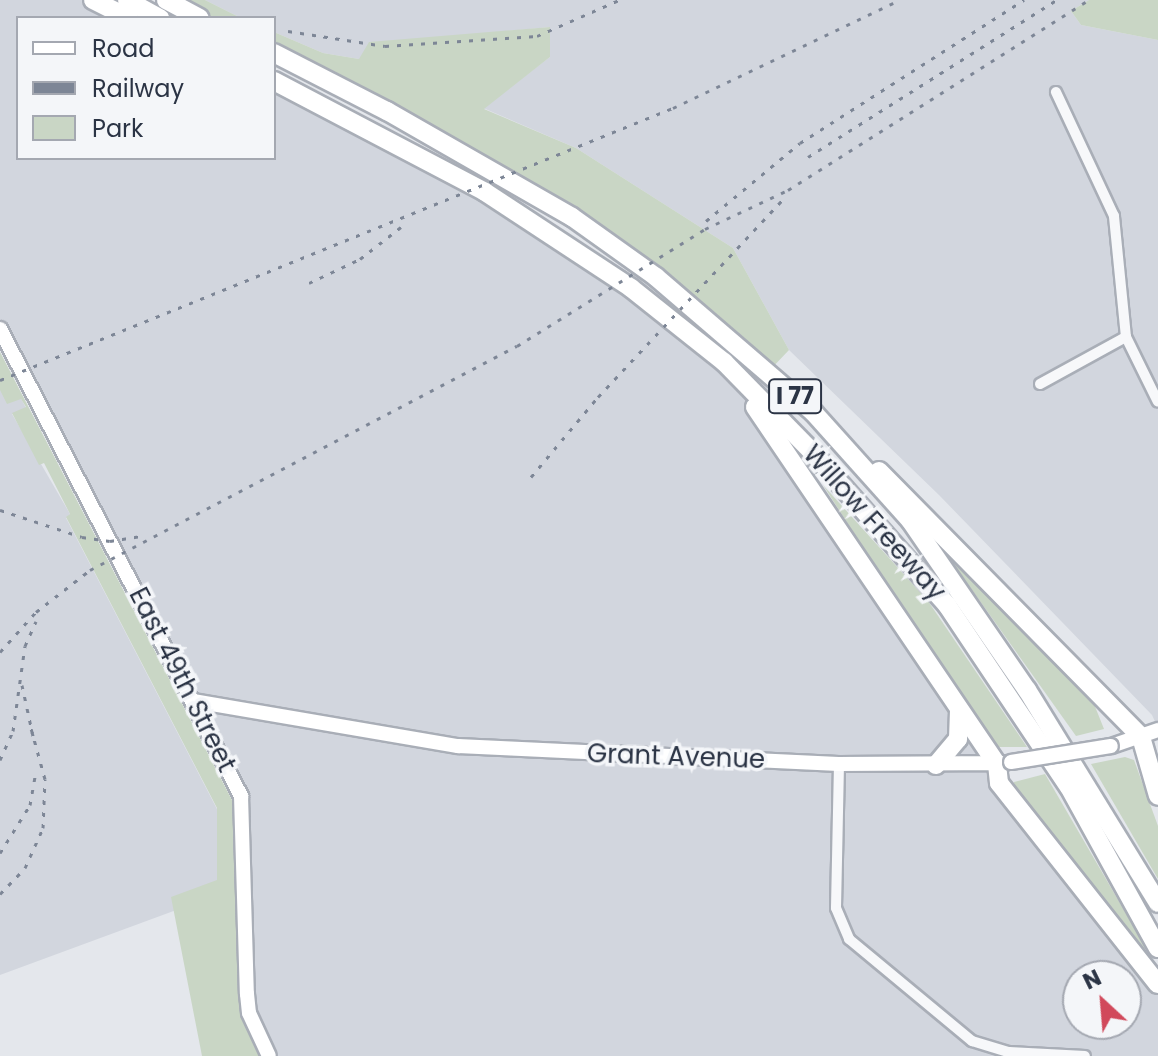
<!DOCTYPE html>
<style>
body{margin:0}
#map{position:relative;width:1158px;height:1056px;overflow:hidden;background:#e4e7ec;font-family:Poppins,sans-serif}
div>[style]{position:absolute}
.built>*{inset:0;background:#d2d6de}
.green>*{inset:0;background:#c9d6c5}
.roads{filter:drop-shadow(2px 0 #a9aeb7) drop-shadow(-2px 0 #a9aeb7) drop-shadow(0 2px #a9aeb7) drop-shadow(0 -2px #a9aeb7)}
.street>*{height:10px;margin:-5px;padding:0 5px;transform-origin:5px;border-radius:5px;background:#f7f8fa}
.secondary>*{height:14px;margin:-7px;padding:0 7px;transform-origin:7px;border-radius:7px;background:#fff}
.highway>*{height:18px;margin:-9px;padding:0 9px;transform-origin:9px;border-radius:9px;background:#fff}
.rail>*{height:3px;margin-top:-1.5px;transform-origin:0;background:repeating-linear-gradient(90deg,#7d8696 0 4px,transparent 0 12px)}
.bridges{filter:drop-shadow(2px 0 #a9aeb7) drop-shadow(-2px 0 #a9aeb7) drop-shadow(0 2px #a9aeb7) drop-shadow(0 -2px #a9aeb7)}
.secondary-bridge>*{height:14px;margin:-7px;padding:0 7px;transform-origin:7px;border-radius:7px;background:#fff}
span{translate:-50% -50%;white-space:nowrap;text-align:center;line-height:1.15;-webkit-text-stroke:7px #f4f6f9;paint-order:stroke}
.shield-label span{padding:2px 6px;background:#f4f6f9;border:2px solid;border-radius:6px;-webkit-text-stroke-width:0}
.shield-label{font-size:24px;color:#2b3445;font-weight:700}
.street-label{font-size:26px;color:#2b3445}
.legend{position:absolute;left:16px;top:16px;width:260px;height:144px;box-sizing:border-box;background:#f4f6f9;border:2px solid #a4a8b1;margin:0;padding:10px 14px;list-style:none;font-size:24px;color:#2b3445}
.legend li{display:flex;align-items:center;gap:16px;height:40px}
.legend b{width:40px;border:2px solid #a4a8b1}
.north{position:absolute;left:1062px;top:960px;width:80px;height:80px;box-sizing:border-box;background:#f4f6f9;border:2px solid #a4a8b1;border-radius:50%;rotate:334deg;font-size:22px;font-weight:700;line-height:32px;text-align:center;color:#2b3445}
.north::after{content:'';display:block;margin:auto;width:28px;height:36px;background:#d1495b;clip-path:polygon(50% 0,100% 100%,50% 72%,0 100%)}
</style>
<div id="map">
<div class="built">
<div style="clip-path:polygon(evenodd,0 0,93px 0,129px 18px,18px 18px,18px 158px,274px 158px,274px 81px,495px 199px,724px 362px,855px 550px,999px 783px,1158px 984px,1158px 1056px,269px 1056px,249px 1013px,245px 811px,0 329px,0 0,1078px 976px,1126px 976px,1126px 1024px,1078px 1024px,1078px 976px)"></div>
<div style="clip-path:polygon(205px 0,1089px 0,1071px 11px,1081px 25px,1158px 40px,1158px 728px,1152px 715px,939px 495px,789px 350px,733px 248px,576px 148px,483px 108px,550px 57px,550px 27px,457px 36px,359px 59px,323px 53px,274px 32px,274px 18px,241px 18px)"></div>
<div style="clip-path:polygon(0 360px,26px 408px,12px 414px,70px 514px,66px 518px,218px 811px,217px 895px,0 975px)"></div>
</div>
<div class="green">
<div style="clip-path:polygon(166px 0,205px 0,241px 18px,200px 18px)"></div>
<div style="clip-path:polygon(1089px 0,1158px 0,1158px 40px,1081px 25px,1071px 11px)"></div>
<div style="clip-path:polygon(550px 27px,550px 57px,484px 109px,576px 148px,733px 248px,789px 350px,768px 372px,572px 217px,274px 53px,274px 32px,323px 53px,359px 59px,369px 42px)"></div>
<div style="clip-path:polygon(0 352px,234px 804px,234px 877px,244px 876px,247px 994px,269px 1056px,202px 1056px,171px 897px,217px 880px,217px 808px,66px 517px,70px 514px,44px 463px,39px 465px,12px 413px,26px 407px,21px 399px,7px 404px,0 390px)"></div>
<div style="clip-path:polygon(823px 485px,928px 601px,1027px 747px,991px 747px)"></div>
<div style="clip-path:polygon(948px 549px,1092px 699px,1104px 729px,1076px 736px,945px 552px)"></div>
<div style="clip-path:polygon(1125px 757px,1134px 760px,1158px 826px,1158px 879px,1091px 764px)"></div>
<div style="clip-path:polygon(1045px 774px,1146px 948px,1141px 951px,1014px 790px,1014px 782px)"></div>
</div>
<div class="roads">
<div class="street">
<div style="left:1126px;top:337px;width:72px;rotate:63.8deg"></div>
<div style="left:1040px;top:384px;width:98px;rotate:-28.7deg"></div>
<div style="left:1126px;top:337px;width:122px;rotate:-95.7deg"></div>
<div style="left:1114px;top:216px;width:137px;rotate:-115.1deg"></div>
<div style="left:839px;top:764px;width:144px;rotate:91.2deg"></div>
<div style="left:836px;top:908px;width:34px;rotate:67deg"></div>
<div style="left:849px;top:939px;width:160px;rotate:39.7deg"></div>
<div style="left:972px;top:1041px;width:39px;rotate:17deg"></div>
<div style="left:1009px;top:1052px;width:76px;rotate:3deg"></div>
</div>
<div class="secondary">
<div style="left:0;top:329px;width:526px;rotate:62.7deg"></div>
<div style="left:241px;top:796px;width:198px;rotate:88.3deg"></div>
<div style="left:247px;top:994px;width:19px;rotate:84deg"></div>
<div style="left:249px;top:1013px;width:47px;rotate:65.1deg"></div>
<div style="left:194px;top:701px;width:268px;rotate:9.7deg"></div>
<div style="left:458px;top:746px;width:381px;rotate:2.7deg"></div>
<div style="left:839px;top:764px;width:166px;rotate:-0.3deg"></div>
<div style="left:1111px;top:746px;width:50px;rotate:-18.8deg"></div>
</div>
<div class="highway">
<div style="left:93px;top:0;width:40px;rotate:26.6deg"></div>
<div style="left:127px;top:0;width:38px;rotate:29deg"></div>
<div style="left:166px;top:0;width:38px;rotate:28deg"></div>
<div style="left:274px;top:53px;width:127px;rotate:27.2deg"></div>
<div style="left:387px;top:111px;width:213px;rotate:29.8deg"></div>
<div style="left:572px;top:217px;width:103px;rotate:35.5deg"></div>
<div style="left:656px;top:277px;width:208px;rotate:40.7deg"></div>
<div style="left:814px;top:413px;width:144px;rotate:48.1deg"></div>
<div style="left:910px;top:520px;width:206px;rotate:55.5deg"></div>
<div style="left:1027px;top:690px;width:250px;rotate:58.4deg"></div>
<div style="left:274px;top:81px;width:238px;rotate:27.7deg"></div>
<div style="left:485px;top:192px;width:175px;rotate:33.3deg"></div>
<div style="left:631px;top:288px;width:119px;rotate:38.5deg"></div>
<div style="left:724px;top:362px;width:127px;rotate:45.6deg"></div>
<div style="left:813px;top:453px;width:203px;rotate:48.6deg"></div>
<div style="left:947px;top:605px;width:219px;rotate:56.2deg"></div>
<div style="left:1069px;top:787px;width:184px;rotate:61.1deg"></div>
<div style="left:755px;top:407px;width:431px;rotate:55.9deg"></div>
<div style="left:997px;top:764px;width:19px;rotate:84deg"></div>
<div style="left:999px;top:783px;width:256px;rotate:51.7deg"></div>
<div style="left:879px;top:471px;width:373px;rotate:45.4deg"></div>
<div style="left:1141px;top:737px;width:61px;rotate:73.9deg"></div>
<div style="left:936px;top:765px;width:34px;rotate:-50deg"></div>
<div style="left:958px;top:739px;width:30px;rotate:-88deg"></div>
</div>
</div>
<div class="rail">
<div style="left:288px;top:31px;width:98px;rotate:8.8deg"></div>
<div style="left:385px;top:46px;width:152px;rotate:-3.8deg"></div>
<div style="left:537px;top:36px;width:90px;rotate:-23.7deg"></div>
<div style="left:808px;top:157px;width:294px;rotate:-32.3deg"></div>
<div style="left:706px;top:221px;width:122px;rotate:-39.7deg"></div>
<div style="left:800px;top:143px;width:266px;rotate:-32.6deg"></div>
<div style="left:309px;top:283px;width:56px;rotate:-25.2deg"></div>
<div style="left:360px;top:259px;width:52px;rotate:-38deg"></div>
<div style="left:0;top:380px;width:726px;rotate:-22.01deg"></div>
<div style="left:673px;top:108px;width:250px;rotate:-25.5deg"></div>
<div style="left:531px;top:477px;width:104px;rotate:-50.1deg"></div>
<div style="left:598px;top:397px;width:271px;rotate:-46.9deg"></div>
<div style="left:0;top:510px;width:86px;rotate:18.2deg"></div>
<div style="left:82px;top:537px;width:28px;rotate:8deg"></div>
<div style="left:110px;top:541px;width:33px;rotate:-9deg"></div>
<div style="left:0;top:652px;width:54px;rotate:-48deg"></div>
<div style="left:36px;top:612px;width:68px;rotate:-37.9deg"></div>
<div style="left:90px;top:570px;width:482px;rotate:-27.7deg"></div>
<div style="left:517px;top:346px;width:221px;rotate:-31.9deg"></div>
<div style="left:705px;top:229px;width:92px;rotate:-25.2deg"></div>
<div style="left:788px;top:190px;width:356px;rotate:-32.3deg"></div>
<div style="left:22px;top:685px;width:52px;rotate:77.8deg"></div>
<div style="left:0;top:760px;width:32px;rotate:-66deg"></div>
<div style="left:13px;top:731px;width:86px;rotate:-82deg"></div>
<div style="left:25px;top:646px;width:27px;rotate:-66deg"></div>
<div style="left:0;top:853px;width:57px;rotate:-58deg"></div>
<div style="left:30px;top:805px;width:34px;rotate:-80deg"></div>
<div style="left:0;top:894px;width:36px;rotate:-46deg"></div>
<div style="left:25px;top:868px;width:44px;rotate:-65.8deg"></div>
<div style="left:43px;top:828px;width:49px;rotate:-87.7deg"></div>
<div style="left:45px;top:779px;width:53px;rotate:-105.4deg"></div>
</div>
<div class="bridges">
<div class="secondary-bridge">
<div style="left:1011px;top:762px;width:101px;rotate:-9.1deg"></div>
</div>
</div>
<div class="shield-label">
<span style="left:795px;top:396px">I 77</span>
</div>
<div class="street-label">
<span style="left:874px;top:523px;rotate:48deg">Willow Freeway</span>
<span style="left:182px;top:680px;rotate:63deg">East 49th Street</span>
<span style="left:676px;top:757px;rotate:2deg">Grant Avenue</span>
</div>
<ul class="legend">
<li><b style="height:10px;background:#fff"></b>Road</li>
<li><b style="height:10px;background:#7d8696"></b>Railway</li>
<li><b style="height:22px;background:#c9d6c5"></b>Park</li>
</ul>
<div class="north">N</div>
</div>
